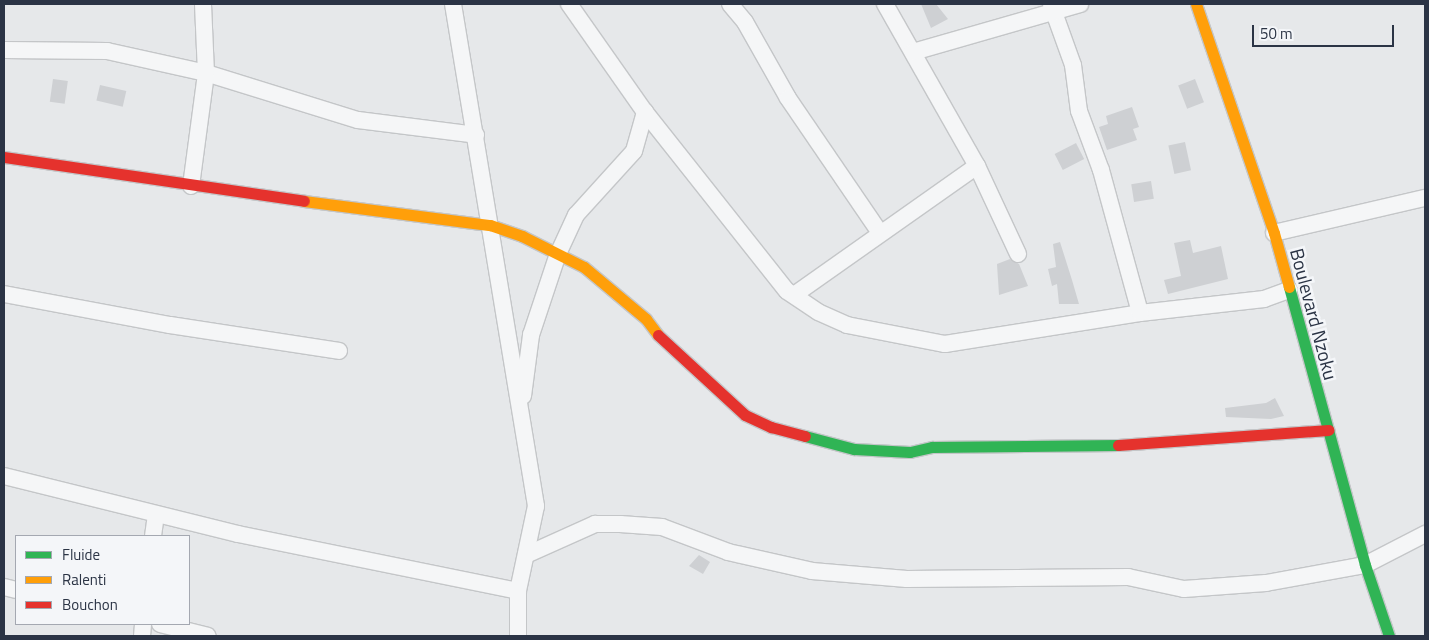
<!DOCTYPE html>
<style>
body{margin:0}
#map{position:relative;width:1429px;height:640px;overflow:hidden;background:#e6e8ea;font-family:"Titillium Web",sans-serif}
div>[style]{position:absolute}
.building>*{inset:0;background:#ced0d3;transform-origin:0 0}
.roads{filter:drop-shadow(1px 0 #c4c6c8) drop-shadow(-1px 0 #c4c6c8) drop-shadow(0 1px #c4c6c8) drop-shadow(0 -1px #c4c6c8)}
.street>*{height:16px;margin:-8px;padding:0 8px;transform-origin:8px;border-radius:8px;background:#f5f6f7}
.fast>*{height:11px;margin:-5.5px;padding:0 5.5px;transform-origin:5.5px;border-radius:5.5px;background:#30b455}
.slow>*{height:11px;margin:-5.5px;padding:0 5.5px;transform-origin:5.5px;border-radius:5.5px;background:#ff9f0a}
.jam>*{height:11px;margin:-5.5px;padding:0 5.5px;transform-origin:5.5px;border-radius:5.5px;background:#e5322d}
span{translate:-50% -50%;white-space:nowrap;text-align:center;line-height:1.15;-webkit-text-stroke:5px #f4f6f9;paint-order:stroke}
.street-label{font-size:19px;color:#2b3445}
.frame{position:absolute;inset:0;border:5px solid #2b3445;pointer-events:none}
.legend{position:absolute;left:15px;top:535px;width:175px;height:90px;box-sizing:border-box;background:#f4f6f9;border:1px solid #a4a8b1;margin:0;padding:6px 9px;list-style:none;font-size:15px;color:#2b3445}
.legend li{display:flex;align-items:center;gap:10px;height:25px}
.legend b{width:25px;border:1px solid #a4a8b1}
.scale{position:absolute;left:1252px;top:25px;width:142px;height:22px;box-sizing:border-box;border:2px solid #2b3445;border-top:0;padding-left:6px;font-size:15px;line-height:18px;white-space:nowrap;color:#2b3445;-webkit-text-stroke:4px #f4f6f9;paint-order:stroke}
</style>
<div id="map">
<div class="building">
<div style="clip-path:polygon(921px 4px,936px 4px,948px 19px,931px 28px)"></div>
<div style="left:53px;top:79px;width:15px;height:23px;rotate:8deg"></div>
<div style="left:1195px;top:79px;width:25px;height:18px;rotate:69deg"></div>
<div style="left:100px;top:85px;width:27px;height:16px;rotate:13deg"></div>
<div style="clip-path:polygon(1132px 107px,1139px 127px,1133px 129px,1137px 140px,1107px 150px,1099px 127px,1108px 124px,1106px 116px)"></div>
<div style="left:1185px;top:142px;width:29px;height:17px;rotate:78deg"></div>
<div style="left:1076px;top:143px;width:18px;height:24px;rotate:63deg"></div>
<div style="left:1151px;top:181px;width:18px;height:20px;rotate:81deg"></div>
<div style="clip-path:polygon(1190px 240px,1193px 253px,1221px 246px,1228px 279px,1168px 294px,1164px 280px,1181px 276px,1174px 243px)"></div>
<div style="clip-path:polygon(1060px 242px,1072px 280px,1079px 304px,1059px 304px,1057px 284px,1052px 286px,1048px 269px,1056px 267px,1053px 244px)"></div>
<div style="clip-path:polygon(1010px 259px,1019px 264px,1028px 286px,999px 295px,997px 264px)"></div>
<div style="clip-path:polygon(1275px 398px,1284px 416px,1271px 419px,1226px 417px,1225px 408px,1266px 403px)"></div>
<div style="clip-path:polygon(699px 555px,710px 562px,703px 574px,689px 566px)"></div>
</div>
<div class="roads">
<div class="street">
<div style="left:453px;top:4px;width:509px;rotate:80.61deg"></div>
<div style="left:536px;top:506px;width:87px;rotate:102deg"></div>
<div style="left:518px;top:591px;width:45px;rotate:90deg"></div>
<div style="left:569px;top:4px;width:132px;rotate:54.9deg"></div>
<div style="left:645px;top:112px;width:228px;rotate:51.6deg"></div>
<div style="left:787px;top:291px;width:37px;rotate:34deg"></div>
<div style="left:818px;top:312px;width:32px;rotate:24deg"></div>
<div style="left:847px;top:325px;width:100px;rotate:11deg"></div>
<div style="left:945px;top:344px;width:197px;rotate:-9deg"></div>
<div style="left:1140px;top:313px;width:125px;rotate:-6.4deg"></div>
<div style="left:1264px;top:299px;width:27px;rotate:-20deg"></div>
<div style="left:730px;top:4px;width:23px;rotate:50deg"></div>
<div style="left:745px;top:22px;width:87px;rotate:60.5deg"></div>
<div style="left:788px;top:98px;width:163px;rotate:55.7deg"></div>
<div style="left:885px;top:4px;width:186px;rotate:60.4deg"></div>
<div style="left:977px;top:166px;width:97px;rotate:65deg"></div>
<div style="left:1051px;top:4px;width:65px;rotate:70.2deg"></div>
<div style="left:1073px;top:65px;width:46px;rotate:82.6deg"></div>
<div style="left:1079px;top:111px;width:63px;rotate:69.6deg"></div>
<div style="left:1101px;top:170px;width:148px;rotate:74.7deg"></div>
<div style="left:4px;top:50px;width:103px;rotate:0.6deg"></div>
<div style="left:107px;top:51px;width:101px;rotate:12.5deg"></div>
<div style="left:206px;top:73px;width:159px;rotate:17.2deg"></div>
<div style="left:358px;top:120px;width:119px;rotate:7.2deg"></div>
<div style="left:913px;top:52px;width:174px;rotate:-16deg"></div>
<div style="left:191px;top:186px;width:114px;rotate:-82.4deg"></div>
<div style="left:206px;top:73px;width:69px;rotate:-92.5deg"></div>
<div style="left:1274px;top:233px;width:155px;rotate:-13.1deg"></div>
<div style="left:4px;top:294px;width:169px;rotate:10.6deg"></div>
<div style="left:170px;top:325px;width:171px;rotate:8.7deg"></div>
<div style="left:794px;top:295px;width:224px;rotate:-35.2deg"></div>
<div style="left:523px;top:396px;width:62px;rotate:-82.5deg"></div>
<div style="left:531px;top:335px;width:85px;rotate:-71.6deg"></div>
<div style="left:558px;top:254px;width:43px;rotate:-65.2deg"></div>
<div style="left:576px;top:215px;width:86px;rotate:-47.8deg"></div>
<div style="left:634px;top:151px;width:41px;rotate:-74.2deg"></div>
<div style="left:4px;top:476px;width:241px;rotate:13.9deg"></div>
<div style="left:238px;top:534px;width:286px;rotate:11.5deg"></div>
<div style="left:153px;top:536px;width:22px;rotate:-82deg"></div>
<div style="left:526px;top:555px;width:76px;rotate:-24.2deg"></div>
<div style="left:595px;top:524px;width:25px"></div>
<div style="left:620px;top:524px;width:42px;rotate:4.1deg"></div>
<div style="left:662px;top:527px;width:71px;rotate:20.7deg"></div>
<div style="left:728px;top:552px;width:86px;rotate:12.7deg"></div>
<div style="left:812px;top:571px;width:95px;rotate:4.8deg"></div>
<div style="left:907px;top:579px;width:221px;rotate:-0.5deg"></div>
<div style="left:1128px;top:577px;width:57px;rotate:12.1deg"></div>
<div style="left:1184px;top:589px;width:82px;rotate:-4.2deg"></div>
<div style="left:1266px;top:583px;width:101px;rotate:-10.3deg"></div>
<div style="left:1365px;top:565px;width:68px;rotate:-27.3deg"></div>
<div style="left:4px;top:587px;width:12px;rotate:14deg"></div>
<div style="left:160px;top:624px;width:49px;rotate:14deg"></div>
<div style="left:142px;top:636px;width:12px;rotate:-85deg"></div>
</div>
<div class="fast">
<div style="left:1289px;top:287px;width:288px;rotate:74.7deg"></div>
<div style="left:1365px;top:565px;width:75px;rotate:71.3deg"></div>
<div style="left:805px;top:436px;width:51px;rotate:14.9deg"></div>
<div style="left:854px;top:449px;width:56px;rotate:3.1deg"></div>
<div style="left:910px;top:452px;width:23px;rotate:-13deg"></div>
<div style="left:932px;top:447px;width:186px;rotate:-0.6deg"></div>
</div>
<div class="slow">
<div style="left:1196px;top:4px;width:242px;rotate:71.2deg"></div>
<div style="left:1274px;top:233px;width:56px;rotate:74.5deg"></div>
<div style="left:304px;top:201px;width:188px;rotate:7.4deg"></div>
<div style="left:490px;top:225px;width:34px;rotate:19deg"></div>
<div style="left:522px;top:236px;width:69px;rotate:26.6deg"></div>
<div style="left:584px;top:267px;width:81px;rotate:40deg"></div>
<div style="left:646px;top:319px;width:20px;rotate:53deg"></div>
</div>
<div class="jam">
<div style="left:4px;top:157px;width:303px;rotate:8.3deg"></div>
<div style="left:658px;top:335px;width:118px;rotate:42.6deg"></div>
<div style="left:745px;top:415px;width:29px;rotate:25deg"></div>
<div style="left:771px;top:427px;width:35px;rotate:15deg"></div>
<div style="left:1118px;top:445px;width:211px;rotate:-4.1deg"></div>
</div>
</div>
<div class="street-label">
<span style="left:1314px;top:314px;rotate:75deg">Boulevard Nzoku</span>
</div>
<div class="frame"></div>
<ul class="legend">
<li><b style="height:6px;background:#30b455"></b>Fluide</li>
<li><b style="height:6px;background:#ff9f0a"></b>Ralenti</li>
<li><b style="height:6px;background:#e5322d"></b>Bouchon</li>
</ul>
<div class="scale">50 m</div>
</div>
